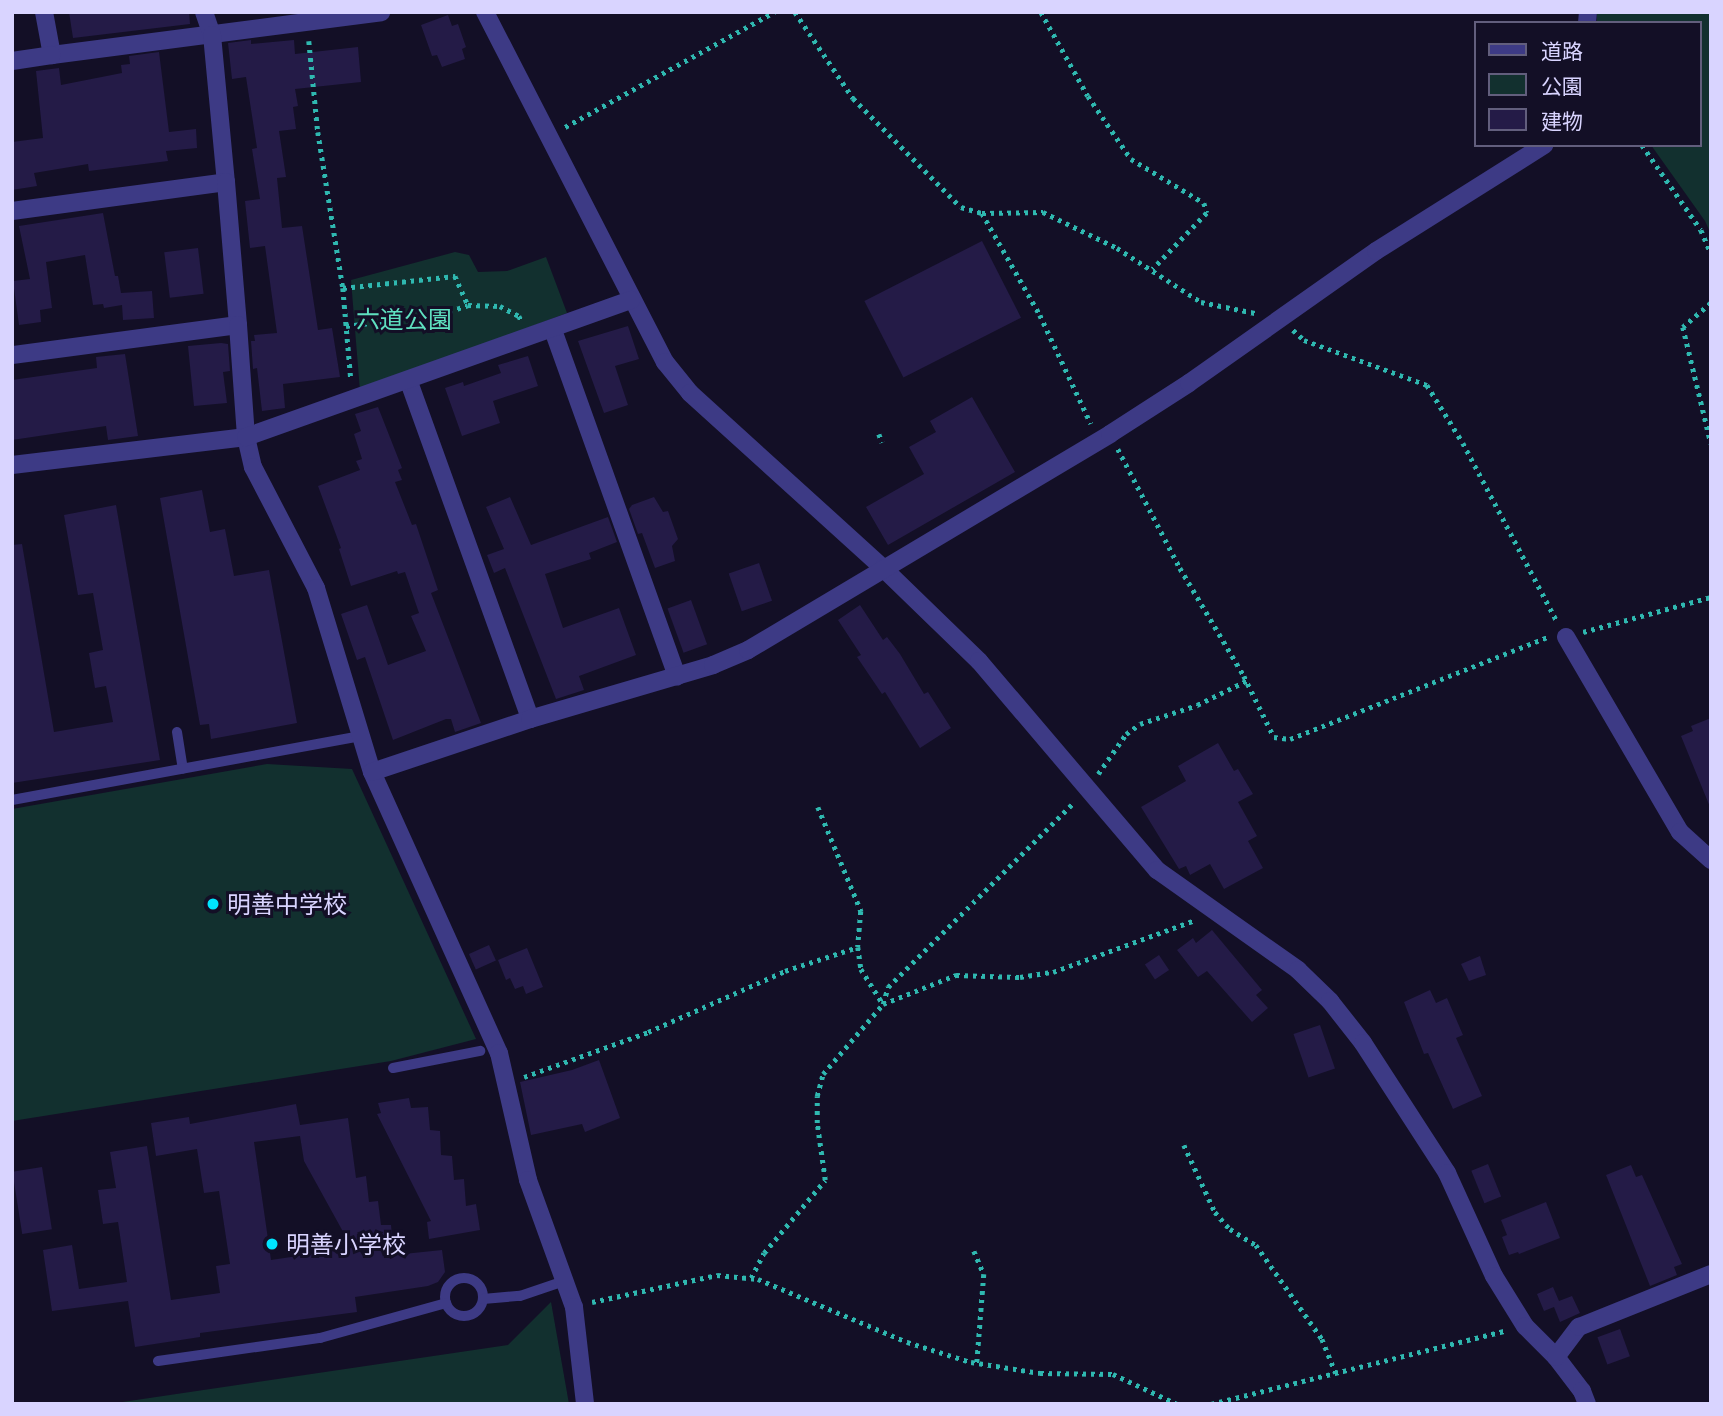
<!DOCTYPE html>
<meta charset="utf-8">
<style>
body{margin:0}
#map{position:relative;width:1723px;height:1416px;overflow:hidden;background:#130f26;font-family:"Golos Text","Noto Sans JP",sans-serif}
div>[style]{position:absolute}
.green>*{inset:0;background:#12302f}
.building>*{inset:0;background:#241b47;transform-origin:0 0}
.path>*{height:4.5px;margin-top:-2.25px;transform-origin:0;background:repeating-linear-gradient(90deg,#2fb8b0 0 3.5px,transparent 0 8.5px)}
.service>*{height:10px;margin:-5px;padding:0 5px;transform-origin:5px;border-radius:5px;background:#3d3a85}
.service>.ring{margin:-5px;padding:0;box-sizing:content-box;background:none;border:10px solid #3d3a85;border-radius:50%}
.minor>*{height:18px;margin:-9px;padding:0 9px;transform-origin:9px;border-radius:9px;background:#3d3a85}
.dots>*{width:19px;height:19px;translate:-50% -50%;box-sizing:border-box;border:4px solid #130f26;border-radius:50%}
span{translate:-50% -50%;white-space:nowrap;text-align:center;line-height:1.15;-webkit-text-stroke:6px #130f26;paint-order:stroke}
.park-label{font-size:24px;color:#5fe0c0}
.poi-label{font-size:24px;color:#d9d4ff}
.left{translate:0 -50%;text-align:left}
.frame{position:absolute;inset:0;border:14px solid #d9d4ff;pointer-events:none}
.legend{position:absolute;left:1474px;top:21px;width:228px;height:126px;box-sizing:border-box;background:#130f26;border:2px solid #625e7d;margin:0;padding:9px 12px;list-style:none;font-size:21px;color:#d9d4ff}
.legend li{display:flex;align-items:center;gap:14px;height:35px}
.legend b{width:35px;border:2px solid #625e7d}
</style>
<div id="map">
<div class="green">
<div style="clip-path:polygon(1597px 12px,1711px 12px,1711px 234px,1705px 221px,1651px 145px,1700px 145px,1700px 23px,1597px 23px)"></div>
<div style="clip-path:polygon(455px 252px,469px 255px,478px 272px,507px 271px,546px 257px,567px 313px,360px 391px,351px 280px)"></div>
<div style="clip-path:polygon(267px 764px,352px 769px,476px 1039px,391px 1061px,12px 1121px,12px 809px)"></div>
<div style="clip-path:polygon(551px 1302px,569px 1404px,109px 1404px,508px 1345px)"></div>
</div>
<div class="building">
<div style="clip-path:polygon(69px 12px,189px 12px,190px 24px,73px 38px)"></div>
<div style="clip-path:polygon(448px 15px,452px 26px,458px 24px,466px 47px,462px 49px,465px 59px,442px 67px,437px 55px,432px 56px,421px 25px)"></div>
<div style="clip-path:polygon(251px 40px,251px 44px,294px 40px,295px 54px,358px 47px,361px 82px,295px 89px,298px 106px,293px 107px,296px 129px,279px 131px,286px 177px,277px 178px,282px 228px,302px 226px,318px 330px,332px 328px,340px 377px,283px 384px,285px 408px,262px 411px,257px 368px,253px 369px,251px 341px,255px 341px,254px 335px,277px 333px,265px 246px,250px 248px,245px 201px,260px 199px,252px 149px,257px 148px,246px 77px,232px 79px,228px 43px)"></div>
<div style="clip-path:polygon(159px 52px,169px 132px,196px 129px,197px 148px,166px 151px,168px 161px,89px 171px,88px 164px,34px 173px,37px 186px,12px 190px,12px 142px,43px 138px,36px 71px,59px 68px,61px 85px,122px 73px,121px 65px,130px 64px,129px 56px)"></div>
<div style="clip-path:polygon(103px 213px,115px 276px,118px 276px,121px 293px,152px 291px,154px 318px,123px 320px,122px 305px,104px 308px,103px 304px,93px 305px,85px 255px,46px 262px,52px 308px,40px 310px,41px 322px,19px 325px,13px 281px,30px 279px,19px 226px)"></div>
<div style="left:982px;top:241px;width:86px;height:132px;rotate:63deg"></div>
<div style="left:198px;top:248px;width:46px;height:34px;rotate:83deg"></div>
<div style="clip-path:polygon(628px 326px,639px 359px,615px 366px,628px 405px,604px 413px,578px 341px)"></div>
<div style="clip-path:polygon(221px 343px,228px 344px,230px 371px,223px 372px,227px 403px,194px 406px,188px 346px)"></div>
<div style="clip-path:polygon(125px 354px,138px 436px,108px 440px,106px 426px,12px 440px,12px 380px,97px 368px,96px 357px)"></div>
<div style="clip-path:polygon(528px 356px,538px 386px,493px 401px,500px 423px,462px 436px,445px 388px,463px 382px,464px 386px,501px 373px,498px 365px)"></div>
<div style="clip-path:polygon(972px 397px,1015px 472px,888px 545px,866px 507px,924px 474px,909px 447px,936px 432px,930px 421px)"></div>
<div style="clip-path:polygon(378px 407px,402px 468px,398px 470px,402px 480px,395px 482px,412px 525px,416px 524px,438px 590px,431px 593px,481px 723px,455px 732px,451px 719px,446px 719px,393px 740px,365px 657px,357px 660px,341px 614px,367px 605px,388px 665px,426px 651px,411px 616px,419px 613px,405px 572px,398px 574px,397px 571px,351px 586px,339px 549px,341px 548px,318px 486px,360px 470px,356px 461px,362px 459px,354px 434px,361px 431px,355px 414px)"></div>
<div style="clip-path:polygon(202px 490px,210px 532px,225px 529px,234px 576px,269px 570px,297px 723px,211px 739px,209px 724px,200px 725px,160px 498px)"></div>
<div style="clip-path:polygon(510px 497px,531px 545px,608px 517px,617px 542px,589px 553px,591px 559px,545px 574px,563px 628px,619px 608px,636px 655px,579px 676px,584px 690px,556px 699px,505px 568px,494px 573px,487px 555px,504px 549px,486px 507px)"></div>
<div style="clip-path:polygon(654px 497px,663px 512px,668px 511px,678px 539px,672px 546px,675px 561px,655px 568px,642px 533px,638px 534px,629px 509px,632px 505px)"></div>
<div style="clip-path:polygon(116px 505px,160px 760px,12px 783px,12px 545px,22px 544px,54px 732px,113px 722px,106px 686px,95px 688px,89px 653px,103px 650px,93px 593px,78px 595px,64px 515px)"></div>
<div style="left:759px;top:563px;width:40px;height:32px;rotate:71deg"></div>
<div style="left:691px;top:600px;width:47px;height:25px;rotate:70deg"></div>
<div style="clip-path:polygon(860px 605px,883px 640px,887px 637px,900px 654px,924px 694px,928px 692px,951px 728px,920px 748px,885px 692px,882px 694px,857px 657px,861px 655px,838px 620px)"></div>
<div style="clip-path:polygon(1711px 718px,1711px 807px,1710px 807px,1681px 736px,1693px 731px,1691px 726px)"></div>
<div style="clip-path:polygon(1218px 743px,1234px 771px,1238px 769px,1253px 794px,1238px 802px,1257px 836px,1248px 841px,1263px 868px,1224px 889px,1210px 864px,1190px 875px,1186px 866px,1179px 869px,1141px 807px,1186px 781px,1178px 766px)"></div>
<div style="clip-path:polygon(1212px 930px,1262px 990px,1256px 995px,1268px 1008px,1252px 1022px,1207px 971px,1198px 977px,1177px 950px,1193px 938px,1196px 943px)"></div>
<div style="left:489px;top:945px;width:17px;height:22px;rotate:66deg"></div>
<div style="clip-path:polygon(527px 948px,543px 987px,526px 994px,523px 986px,515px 989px,510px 978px,506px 980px,498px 960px)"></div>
<div style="left:1159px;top:955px;width:18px;height:17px;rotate:56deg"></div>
<div style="clip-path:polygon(1480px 956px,1486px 975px,1469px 981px,1461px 964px)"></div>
<div style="clip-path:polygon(1430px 990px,1436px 1003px,1447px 998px,1463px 1035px,1456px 1038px,1482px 1096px,1453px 1109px,1428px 1053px,1424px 1054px,1404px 1002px)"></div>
<div style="left:1320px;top:1025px;width:46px;height:28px;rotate:71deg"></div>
<div style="clip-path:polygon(599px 1060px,620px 1118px,585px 1132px,582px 1124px,531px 1135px,520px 1082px,572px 1070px)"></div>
<div style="clip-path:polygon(409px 1098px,411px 1108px,428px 1107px,430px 1130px,440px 1131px,441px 1155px,452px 1156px,454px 1180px,464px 1179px,466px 1206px,476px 1204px,480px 1230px,429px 1239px,427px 1222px,431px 1221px,377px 1114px,381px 1113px,378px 1103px)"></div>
<div style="clip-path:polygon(evenodd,296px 1104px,300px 1125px,348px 1118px,356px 1178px,366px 1176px,369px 1202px,378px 1201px,381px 1225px,391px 1225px,394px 1255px,442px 1250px,445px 1272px,438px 1282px,428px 1286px,355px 1297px,357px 1312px,200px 1333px,200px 1337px,135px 1347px,128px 1301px,52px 1311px,43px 1250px,72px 1245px,79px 1289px,127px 1282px,118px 1222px,103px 1224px,98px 1190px,116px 1188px,110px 1152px,147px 1146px,171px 1300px,220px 1293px,216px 1266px,230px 1264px,219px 1191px,204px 1193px,197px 1149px,156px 1156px,151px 1123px,189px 1117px,190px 1124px,296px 1104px,300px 1136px,304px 1161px,352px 1248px,271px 1260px,254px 1142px,300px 1136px)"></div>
<div style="left:1488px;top:1164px;width:35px;height:18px;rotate:68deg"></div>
<div style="clip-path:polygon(1631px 1165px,1636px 1177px,1642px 1175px,1682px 1264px,1674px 1267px,1677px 1275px,1650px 1286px,1606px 1175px)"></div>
<div style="left:42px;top:1167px;width:63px;height:30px;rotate:81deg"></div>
<div style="clip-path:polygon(1546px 1202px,1560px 1238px,1519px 1254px,1518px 1252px,1509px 1255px,1502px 1237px,1507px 1235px,1501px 1220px)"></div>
<div style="clip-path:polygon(1553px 1287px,1559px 1301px,1572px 1296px,1580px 1313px,1560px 1322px,1554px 1307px,1544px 1311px,1537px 1294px)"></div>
<div style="left:1620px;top:1329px;width:29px;height:24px;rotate:70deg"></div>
</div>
<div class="path">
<div style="left:795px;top:12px;width:104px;rotate:56deg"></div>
<div style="left:853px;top:98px;width:153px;rotate:45.3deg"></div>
<div style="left:961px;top:207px;width:22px;rotate:16deg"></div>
<div style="left:982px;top:213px;width:61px;rotate:-0.9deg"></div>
<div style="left:1043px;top:212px;width:82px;rotate:25.9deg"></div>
<div style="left:1117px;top:248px;width:100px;rotate:32.7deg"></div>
<div style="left:1201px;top:302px;width:55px;rotate:11.5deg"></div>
<div style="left:1041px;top:12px;width:96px;rotate:60.8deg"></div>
<div style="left:1088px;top:96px;width:76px;rotate:55.7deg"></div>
<div style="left:1131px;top:159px;width:85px;rotate:31.1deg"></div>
<div style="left:1204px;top:203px;width:10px;rotate:73deg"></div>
<div style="left:1207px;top:213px;width:78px;rotate:134deg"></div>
<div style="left:309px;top:41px;width:91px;rotate:84.4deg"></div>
<div style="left:318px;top:132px;width:158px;rotate:80.9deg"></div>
<div style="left:343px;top:288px;width:91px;rotate:85deg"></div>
<div style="left:565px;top:127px;width:239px;rotate:-28.8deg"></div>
<div style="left:1642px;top:145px;width:103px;rotate:55.2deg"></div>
<div style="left:1701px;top:230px;width:25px;rotate:67deg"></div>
<div style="left:982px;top:213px;width:117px;rotate:60.4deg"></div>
<div style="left:1040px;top:315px;width:120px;rotate:64.9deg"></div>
<div style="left:343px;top:288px;width:113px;rotate:-6.1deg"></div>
<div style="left:455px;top:276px;width:32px;rotate:66deg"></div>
<div style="left:1711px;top:303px;width:37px;rotate:139deg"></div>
<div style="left:1683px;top:327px;width:120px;rotate:76.5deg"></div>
<div style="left:346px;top:326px;width:96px;rotate:-7.2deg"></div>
<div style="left:441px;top:314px;width:28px;rotate:-18deg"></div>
<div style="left:468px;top:305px;width:32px;rotate:2deg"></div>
<div style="left:500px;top:306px;width:21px;rotate:28deg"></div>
<div style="left:519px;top:316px;width:7px;rotate:63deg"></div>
<div style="left:1293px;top:330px;width:15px;rotate:42deg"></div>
<div style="left:1304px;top:340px;width:131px;rotate:20.1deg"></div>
<div style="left:1427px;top:385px;width:68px;rotate:58.2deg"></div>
<div style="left:1463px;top:443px;width:201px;rotate:62.2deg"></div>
<div style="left:879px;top:434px;width:9px;rotate:69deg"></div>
<div style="left:1118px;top:449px;width:134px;rotate:62.5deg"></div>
<div style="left:1180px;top:568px;width:126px;rotate:59.3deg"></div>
<div style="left:1244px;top:676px;width:68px;rotate:63.8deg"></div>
<div style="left:1274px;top:737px;width:16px;rotate:7deg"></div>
<div style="left:1290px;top:739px;width:277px;rotate:-21.6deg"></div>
<div style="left:1583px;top:632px;width:133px;rotate:-15.3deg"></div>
<div style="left:1098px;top:774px;width:49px;rotate:-55deg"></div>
<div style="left:1126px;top:734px;width:17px;rotate:-36deg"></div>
<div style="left:1140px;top:724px;width:60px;rotate:-18.4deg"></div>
<div style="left:1197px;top:705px;width:55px;rotate:-26.1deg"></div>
<div style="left:818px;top:807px;width:113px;rotate:67.5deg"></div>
<div style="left:861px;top:911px;width:36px;rotate:95deg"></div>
<div style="left:524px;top:1077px;width:132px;rotate:-19.9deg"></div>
<div style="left:648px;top:1032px;width:150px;rotate:-24deg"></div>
<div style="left:785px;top:971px;width:77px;rotate:-18.2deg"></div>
<div style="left:858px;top:947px;width:22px;rotate:82deg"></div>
<div style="left:861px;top:969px;width:41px;rotate:57.8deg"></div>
<div style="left:883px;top:1004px;width:79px;rotate:-21.7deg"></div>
<div style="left:956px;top:975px;width:64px;rotate:1.8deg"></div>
<div style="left:1020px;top:977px;width:33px;rotate:-9deg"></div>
<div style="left:1053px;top:972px;width:151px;rotate:-20.1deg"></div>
<div style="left:1184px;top:1145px;width:74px;rotate:65.2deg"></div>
<div style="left:1215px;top:1212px;width:23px;rotate:49deg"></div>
<div style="left:1230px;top:1229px;width:31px;rotate:32deg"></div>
<div style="left:1256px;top:1245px;width:115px;rotate:54.9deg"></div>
<div style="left:1322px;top:1339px;width:37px;rotate:68deg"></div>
<div style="left:974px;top:1251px;width:25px;rotate:67deg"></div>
<div style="left:984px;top:1274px;width:89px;rotate:94.5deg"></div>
<div style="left:751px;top:1278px;width:28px;rotate:-63deg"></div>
<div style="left:764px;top:1253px;width:95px;rotate:-50.1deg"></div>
<div style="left:825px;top:1180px;width:58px;rotate:-98deg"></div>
<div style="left:817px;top:1123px;width:27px;rotate:-90deg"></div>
<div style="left:817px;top:1096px;width:23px;rotate:-75deg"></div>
<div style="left:823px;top:1074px;width:92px;rotate:-49.4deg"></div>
<div style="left:883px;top:1004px;width:18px;rotate:-74deg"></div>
<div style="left:888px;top:987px;width:262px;rotate:-44.8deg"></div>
<div style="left:592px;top:1302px;width:128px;rotate:-12.2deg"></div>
<div style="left:717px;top:1275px;width:41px;rotate:5.6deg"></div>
<div style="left:758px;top:1279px;width:162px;rotate:22.9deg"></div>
<div style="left:907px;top:1342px;width:67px;rotate:17.4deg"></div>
<div style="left:971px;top:1362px;width:70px;rotate:9.1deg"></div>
<div style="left:1040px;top:1373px;width:73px;rotate:0.8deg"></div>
<div style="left:1113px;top:1374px;width:71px;rotate:25.1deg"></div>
<div style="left:1211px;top:1404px;width:305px;rotate:-14deg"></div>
</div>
<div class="service">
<div style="left:177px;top:732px;width:37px;rotate:81deg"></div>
<div style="left:12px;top:800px;width:356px;rotate:-10.4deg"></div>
<div style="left:393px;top:1068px;width:89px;rotate:-11.1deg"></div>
<div class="ring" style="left:445px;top:1278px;width:28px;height:28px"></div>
<div style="left:483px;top:1299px;width:37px;rotate:-5deg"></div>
<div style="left:520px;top:1296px;width:46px;rotate:-18.8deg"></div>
<div style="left:158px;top:1361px;width:164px;rotate:-8.1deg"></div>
<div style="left:320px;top:1338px;width:131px;rotate:-15.5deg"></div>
</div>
<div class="minor">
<div style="left:44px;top:12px;width:44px;rotate:79.5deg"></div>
<div style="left:52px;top:55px;width:332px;rotate:-7.4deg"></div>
<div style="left:204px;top:12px;width:24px;rotate:71deg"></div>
<div style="left:212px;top:35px;width:148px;rotate:84.6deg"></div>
<div style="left:485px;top:12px;width:394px;rotate:62.8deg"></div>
<div style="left:665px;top:362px;width:40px;rotate:51deg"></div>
<div style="left:690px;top:393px;width:261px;rotate:42.2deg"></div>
<div style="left:883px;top:568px;width:134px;rotate:44.1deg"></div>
<div style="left:979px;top:661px;width:275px;rotate:49.6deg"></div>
<div style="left:1157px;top:870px;width:173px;rotate:35.3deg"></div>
<div style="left:1298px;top:970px;width:45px;rotate:44.1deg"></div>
<div style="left:1330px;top:1001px;width:53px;rotate:51.8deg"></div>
<div style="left:1363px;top:1043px;width:155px;rotate:57.1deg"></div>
<div style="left:1447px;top:1173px;width:113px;rotate:65.5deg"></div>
<div style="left:1494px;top:1276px;width:59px;rotate:58.2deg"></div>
<div style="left:1525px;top:1326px;width:44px;rotate:45deg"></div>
<div style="left:1556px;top:1357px;width:43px;rotate:52.6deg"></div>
<div style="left:1582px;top:1391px;width:14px;rotate:69deg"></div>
<div style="left:1587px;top:23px;width:11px;rotate:-85deg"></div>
<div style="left:12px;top:61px;width:40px;rotate:-8.5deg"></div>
<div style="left:12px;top:211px;width:216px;rotate:-7.7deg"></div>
<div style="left:226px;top:182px;width:144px;rotate:85.2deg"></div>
<div style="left:238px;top:325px;width:228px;rotate:172.4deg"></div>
<div style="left:238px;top:325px;width:112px;rotate:85.9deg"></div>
<div style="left:246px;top:437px;width:31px;rotate:77deg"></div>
<div style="left:253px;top:467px;width:136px;rotate:62.5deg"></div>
<div style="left:316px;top:588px;width:192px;rotate:73.1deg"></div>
<div style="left:372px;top:772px;width:308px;rotate:65.7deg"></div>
<div style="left:499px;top:1053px;width:130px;rotate:77.1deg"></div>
<div style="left:528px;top:1180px;width:135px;rotate:70.1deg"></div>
<div style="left:574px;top:1307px;width:98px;rotate:83.5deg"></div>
<div style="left:553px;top:330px;width:368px;rotate:70.3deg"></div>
<div style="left:409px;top:382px;width:358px;rotate:70.2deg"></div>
<div style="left:12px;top:465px;width:236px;rotate:-6.8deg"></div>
<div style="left:246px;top:437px;width:409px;rotate:-19.6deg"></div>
<div style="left:1566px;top:637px;width:226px;rotate:59.7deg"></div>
<div style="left:1680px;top:832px;width:42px;rotate:42.1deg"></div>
<div style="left:372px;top:772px;width:167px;rotate:-18.5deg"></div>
<div style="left:530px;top:719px;width:191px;rotate:-16.4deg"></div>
<div style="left:713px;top:665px;width:38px;rotate:-23deg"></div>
<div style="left:748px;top:650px;width:422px;rotate:-30.8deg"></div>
<div style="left:1110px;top:434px;width:94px;rotate:-32.8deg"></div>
<div style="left:1189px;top:383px;width:229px;rotate:-35.2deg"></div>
<div style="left:1376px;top:251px;width:199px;rotate:-32.2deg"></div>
<div style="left:1556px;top:1357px;width:38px;rotate:-53deg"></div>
<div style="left:1579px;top:1327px;width:142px;rotate:-21.9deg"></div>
</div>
<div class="dots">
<div style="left:213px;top:904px;background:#00e5ff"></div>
<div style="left:272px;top:1244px;background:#00e5ff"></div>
</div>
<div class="park-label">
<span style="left:404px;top:319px">六道公園</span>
</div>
<div class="poi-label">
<span class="left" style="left:227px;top:904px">明善中学校</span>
<span class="left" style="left:286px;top:1244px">明善小学校</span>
</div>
<div class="frame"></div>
<ul class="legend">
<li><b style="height:9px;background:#3d3a85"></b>道路</li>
<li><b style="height:19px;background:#12302f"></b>公園</li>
<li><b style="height:19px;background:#241b47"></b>建物</li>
</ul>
</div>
